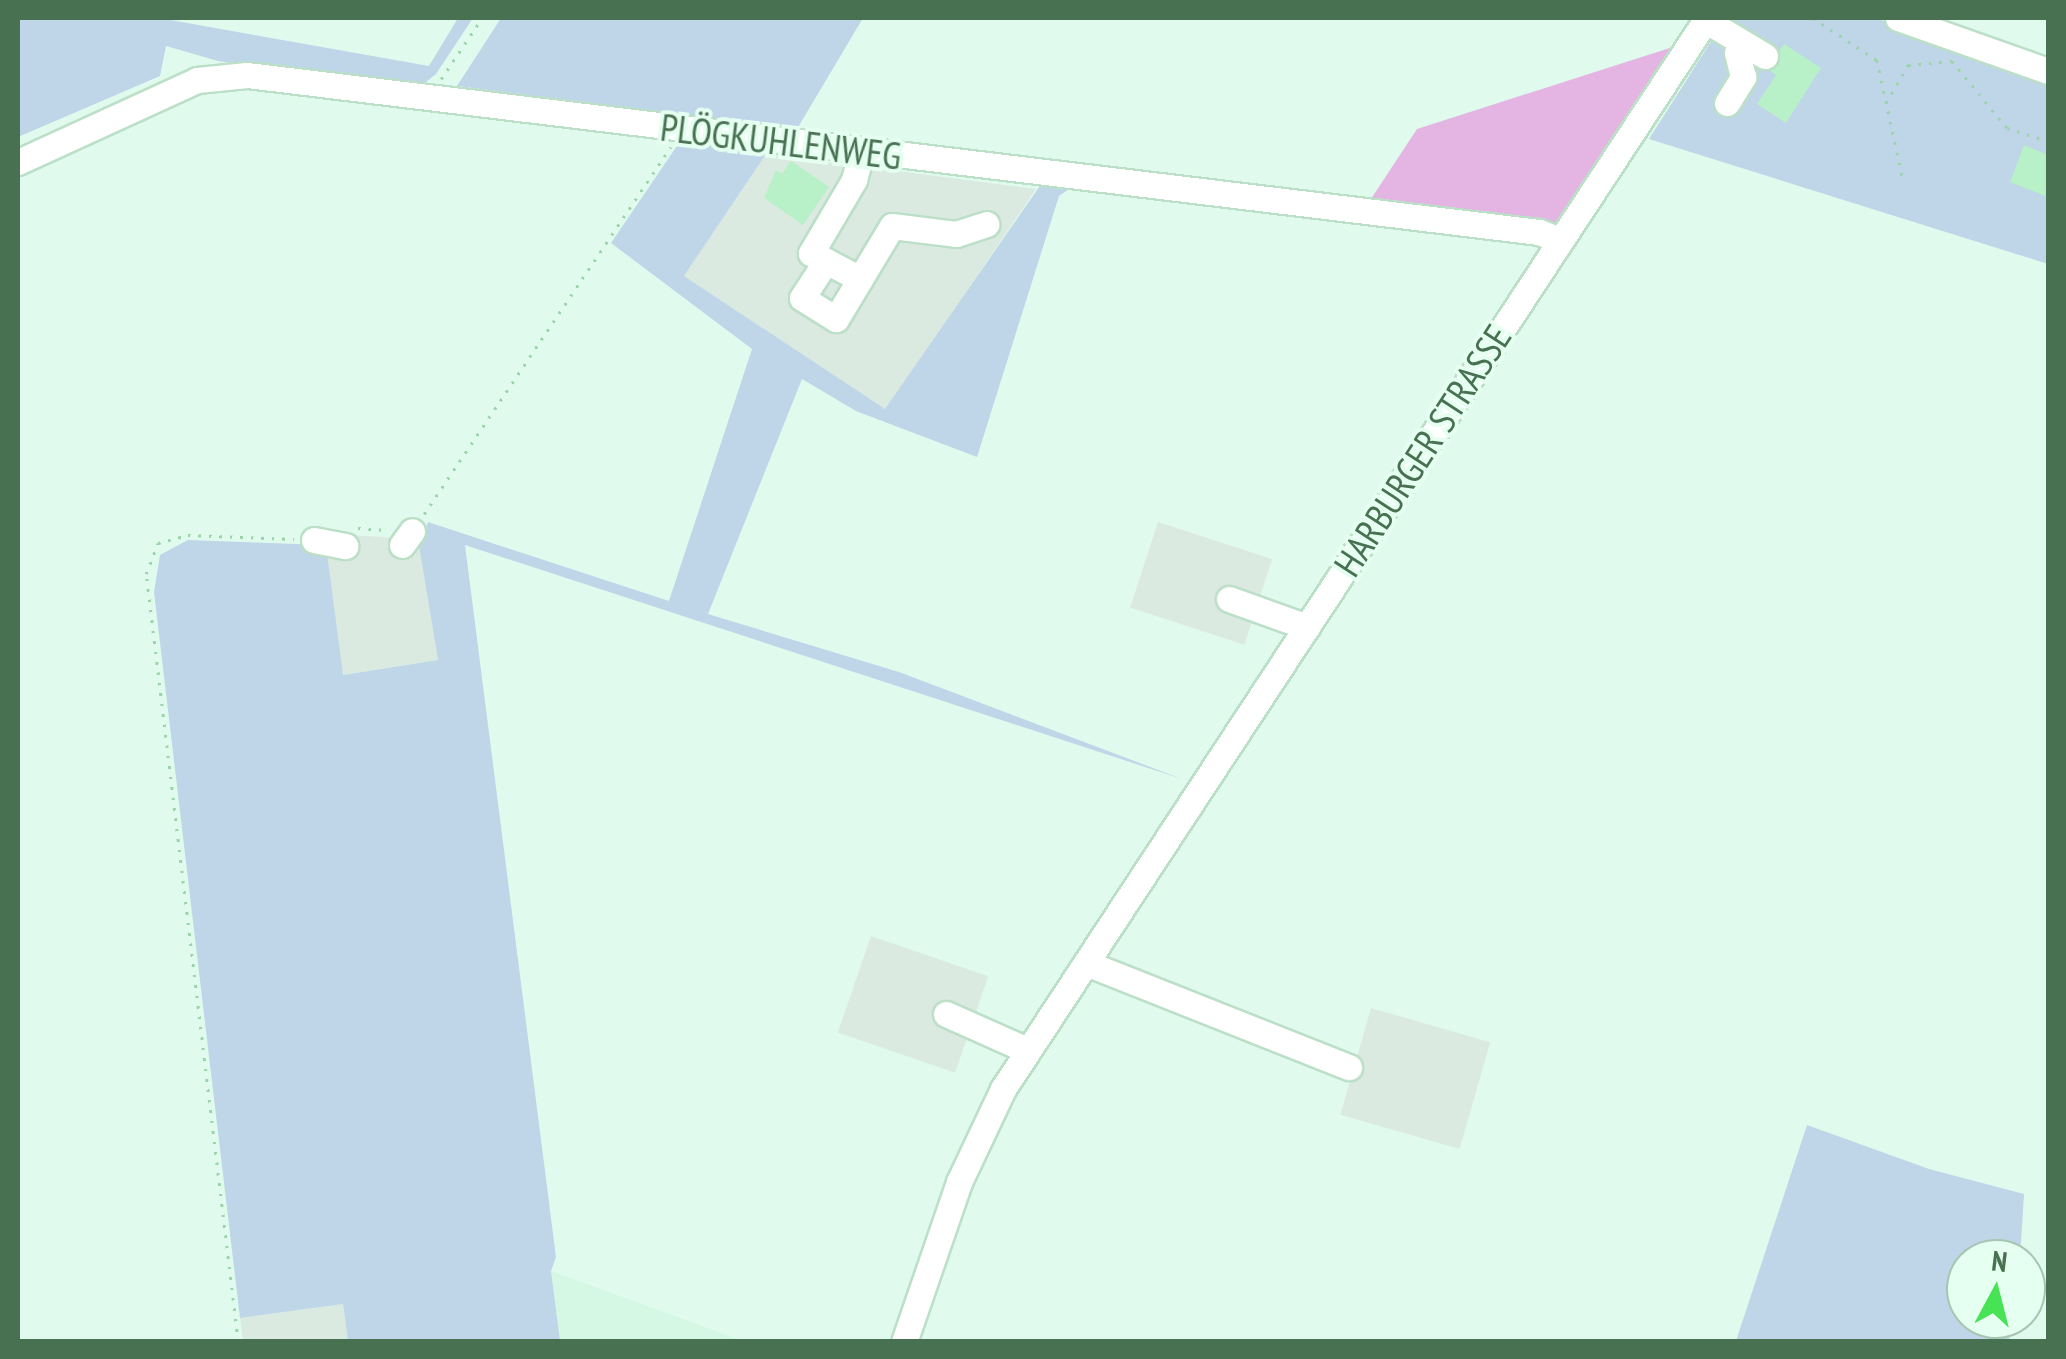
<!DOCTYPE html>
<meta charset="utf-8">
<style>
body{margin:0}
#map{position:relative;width:2066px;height:1359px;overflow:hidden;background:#e0fbed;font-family:"PT Sans Narrow",sans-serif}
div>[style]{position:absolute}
.residential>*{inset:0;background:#d4f8e3}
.industrial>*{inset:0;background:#dbeae0;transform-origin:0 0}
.green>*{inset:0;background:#bfd5e8}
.water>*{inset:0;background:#e4b5e3}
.building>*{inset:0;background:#b8f0c7}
.path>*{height:2.5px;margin-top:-1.25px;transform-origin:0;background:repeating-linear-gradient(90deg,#9cd4aa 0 2.5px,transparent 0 10.5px)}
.roads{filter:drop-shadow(2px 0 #bcdfc8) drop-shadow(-2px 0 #bcdfc8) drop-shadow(0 2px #bcdfc8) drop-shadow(0 -2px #bcdfc8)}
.minor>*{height:25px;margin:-12.5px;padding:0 12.5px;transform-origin:12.5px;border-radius:12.5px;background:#fff}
span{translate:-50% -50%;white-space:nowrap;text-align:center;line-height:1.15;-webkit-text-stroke:8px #e5fff1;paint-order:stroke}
.street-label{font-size:38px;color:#487151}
.frame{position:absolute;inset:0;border:20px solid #487151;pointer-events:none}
.north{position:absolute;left:1946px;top:1239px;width:100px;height:100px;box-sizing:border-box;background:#e5fff1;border:2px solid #a6c6b1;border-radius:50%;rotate:7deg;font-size:28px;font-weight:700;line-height:40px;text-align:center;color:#487151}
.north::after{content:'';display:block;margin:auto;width:35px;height:45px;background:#47e354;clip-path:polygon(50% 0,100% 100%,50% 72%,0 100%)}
</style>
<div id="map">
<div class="residential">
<div style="clip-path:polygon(551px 1271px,743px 1341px,560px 1341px)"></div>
</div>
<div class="industrial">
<div style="clip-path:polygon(766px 154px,1036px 189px,886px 410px,684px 276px)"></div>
<div style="left:1158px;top:522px;width:120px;height:90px;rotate:18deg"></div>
<div style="clip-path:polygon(332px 534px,400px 538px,419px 546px,438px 660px,342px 675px,326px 545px)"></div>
<div style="left:871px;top:936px;width:124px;height:102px;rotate:19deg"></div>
<div style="left:1371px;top:1008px;width:124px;height:111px;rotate:16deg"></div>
<div style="clip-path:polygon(343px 1304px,348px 1341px,243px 1341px,240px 1318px)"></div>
</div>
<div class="green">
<div style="clip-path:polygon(18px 18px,159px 18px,429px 66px,458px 18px,473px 18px,436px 74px,416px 90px,218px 61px,166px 46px,160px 76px,18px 137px)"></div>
<div style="clip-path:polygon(501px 18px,863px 18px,797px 129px,457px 86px)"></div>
<div style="clip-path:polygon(1726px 18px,1875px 18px,2048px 78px,2048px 264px,1649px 139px)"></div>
<div style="clip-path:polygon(681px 140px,765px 146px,766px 154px,684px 276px,885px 409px,1044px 180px,1076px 184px,1059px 196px,977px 457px,856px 411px,802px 379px,708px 614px,899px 672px,1182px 779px,465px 545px,556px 1257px,551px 1271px,560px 1341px,348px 1341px,343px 1304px,240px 1318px,154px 592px,160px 555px,188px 540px,326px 545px,343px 675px,438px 660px,419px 546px,428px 522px,669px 601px,752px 349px,611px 243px)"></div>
<div style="clip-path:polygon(1807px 1125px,1929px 1169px,2024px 1194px,2020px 1259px,1966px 1259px,1966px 1319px,2012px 1319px,2009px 1341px,1736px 1341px)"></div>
</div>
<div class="water">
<div style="clip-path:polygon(1676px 46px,1557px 227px,1367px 205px,1417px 129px)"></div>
</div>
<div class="building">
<div style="clip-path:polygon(1784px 44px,1821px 68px,1786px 123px,1757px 104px,1776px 75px,1768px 69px)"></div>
<div style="clip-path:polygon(2024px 145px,2048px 155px,2048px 197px,2010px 182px)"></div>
<div style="clip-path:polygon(791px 161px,829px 187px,803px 225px,764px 198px,776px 170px,782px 174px)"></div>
</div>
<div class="path">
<div style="left:1813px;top:18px;width:77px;rotate:33.3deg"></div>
<div style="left:1877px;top:60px;width:122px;rotate:77.7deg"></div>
<div style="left:441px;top:79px;width:73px;rotate:-56.1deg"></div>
<div style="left:1886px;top:103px;width:44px;rotate:-59.9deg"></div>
<div style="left:1908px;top:65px;width:44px;rotate:-5.2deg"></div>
<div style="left:1952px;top:61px;width:87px;rotate:50.6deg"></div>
<div style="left:2007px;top:128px;width:43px;rotate:17.6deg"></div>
<div style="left:424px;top:514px;width:442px;rotate:-56.1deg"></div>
<div style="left:358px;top:528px;width:27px;rotate:4deg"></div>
<div style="left:238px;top:1342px;width:773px;rotate:-96.83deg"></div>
<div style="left:146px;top:574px;width:33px;rotate:-69deg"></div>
<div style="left:158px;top:543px;width:31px;rotate:-15deg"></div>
<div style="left:188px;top:535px;width:106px;rotate:2.2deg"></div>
</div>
<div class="roads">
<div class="minor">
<div style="left:1898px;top:18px;width:159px;rotate:19.5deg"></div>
<div style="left:1705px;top:20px;width:70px;rotate:31deg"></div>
<div style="left:1727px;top:103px;width:31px;rotate:-58deg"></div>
<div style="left:1743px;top:77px;width:25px;rotate:-104deg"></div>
<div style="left:862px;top:150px;width:31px;rotate:105deg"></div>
<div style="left:854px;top:180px;width:85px;rotate:120.5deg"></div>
<div style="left:811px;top:253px;width:55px;rotate:28deg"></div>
<div style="left:860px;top:279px;width:62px;rotate:-58.9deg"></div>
<div style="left:892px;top:226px;width:64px;rotate:7.1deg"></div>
<div style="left:956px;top:234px;width:32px;rotate:-18deg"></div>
<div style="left:18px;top:162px;width:197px;rotate:-24.6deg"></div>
<div style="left:197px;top:80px;width:50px;rotate:-5.7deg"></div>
<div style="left:247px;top:75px;width:1302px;rotate:6.93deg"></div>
<div style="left:1539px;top:232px;width:22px;rotate:21deg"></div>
<div style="left:826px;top:261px;width:44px;rotate:123deg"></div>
<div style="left:802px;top:298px;width:40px;rotate:32deg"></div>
<div style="left:836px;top:319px;width:47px;rotate:-59deg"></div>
<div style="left:314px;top:540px;width:32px;rotate:11deg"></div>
<div style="left:402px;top:545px;width:17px;rotate:-54deg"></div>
<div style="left:1229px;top:599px;width:83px;rotate:19.7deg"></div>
<div style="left:1086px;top:963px;width:283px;rotate:21.6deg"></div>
<div style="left:946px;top:1014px;width:89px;rotate:24deg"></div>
<div style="left:904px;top:1342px;width:169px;rotate:-71deg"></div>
<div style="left:959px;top:1182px;width:103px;rotate:-64.7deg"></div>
<div style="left:1003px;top:1089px;width:1282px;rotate:-56.68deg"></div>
</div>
</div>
<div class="street-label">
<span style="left:781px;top:141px;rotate:7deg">PLÖGKUHLENWEG</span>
<span style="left:1422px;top:450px;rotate:-57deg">HARBURGER STRASSE</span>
</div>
<div class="frame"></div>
<div class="north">N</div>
</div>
